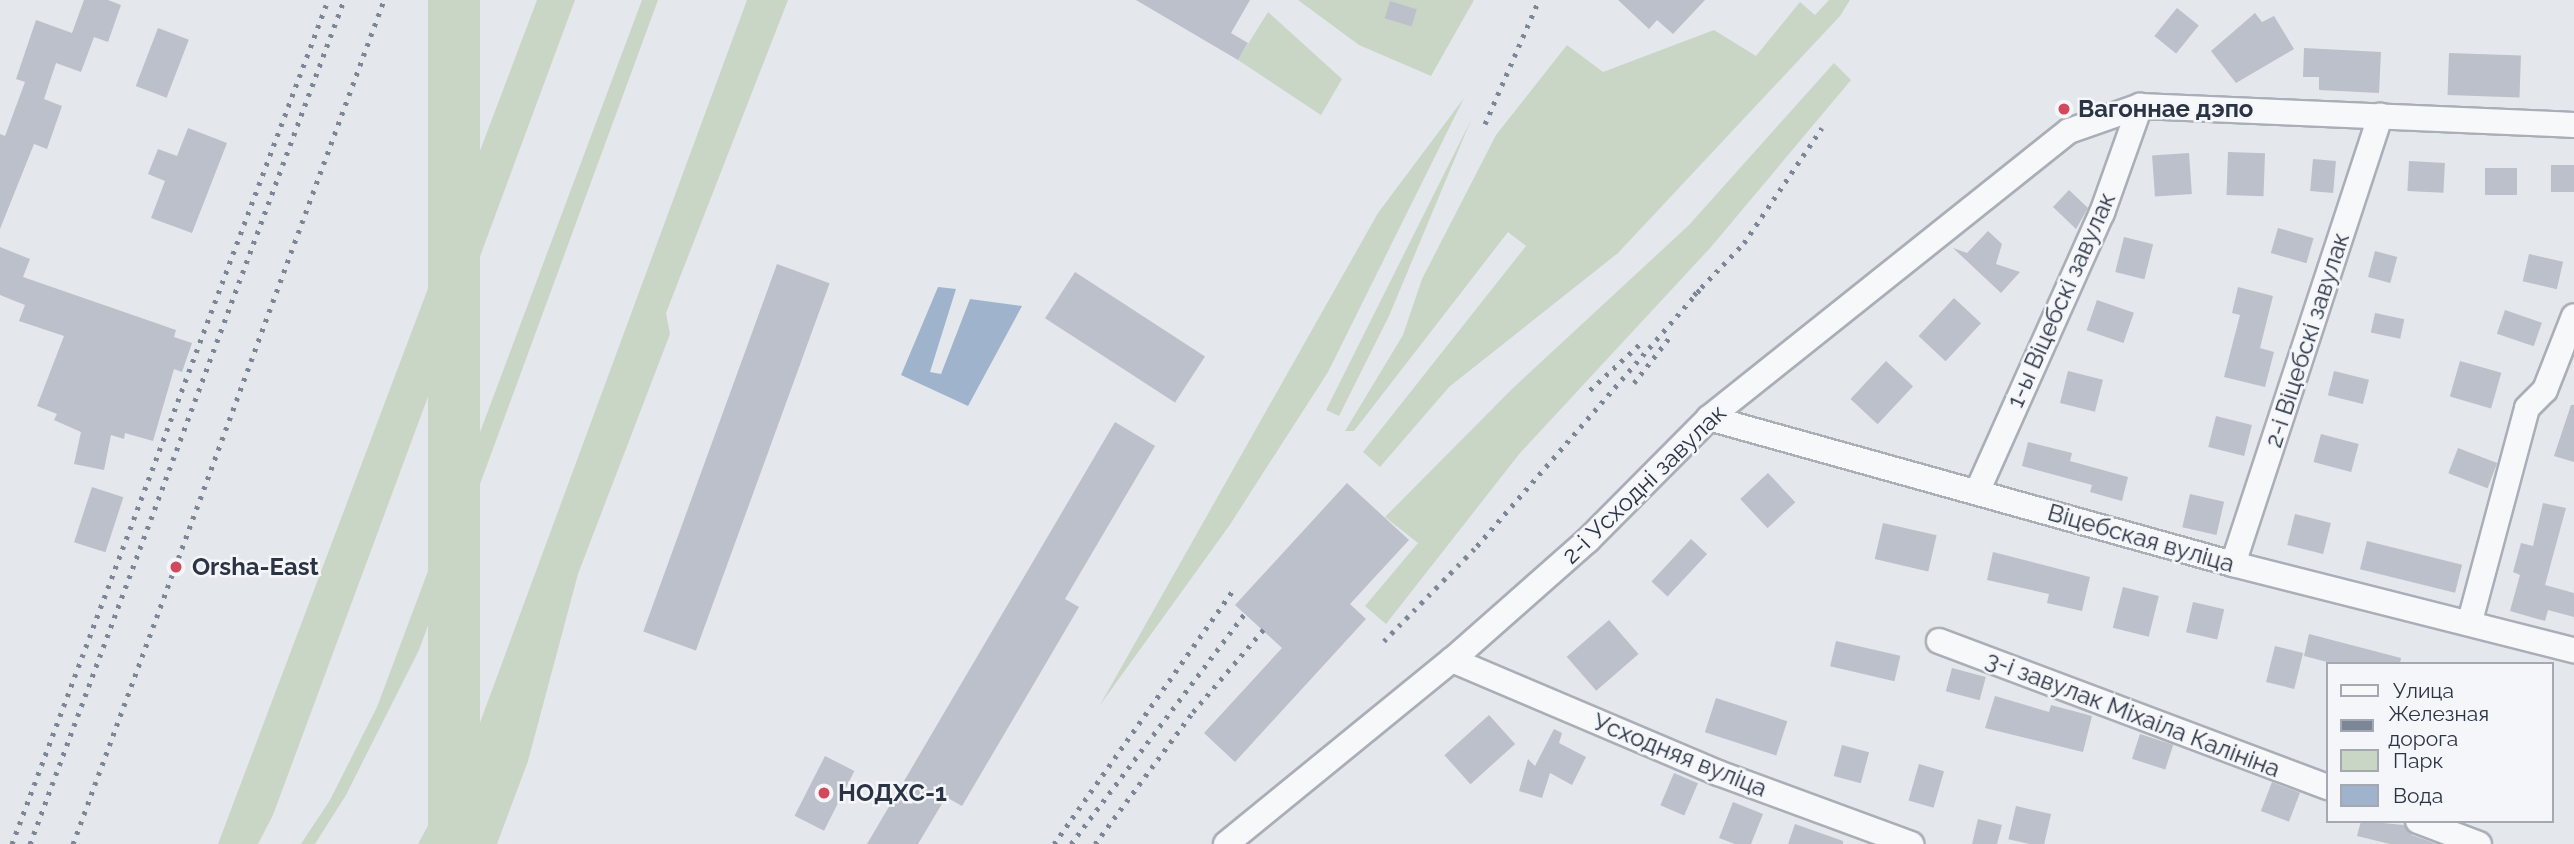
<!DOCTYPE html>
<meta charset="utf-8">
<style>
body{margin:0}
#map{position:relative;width:2574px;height:844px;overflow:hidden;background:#e4e7ec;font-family:Raleway,sans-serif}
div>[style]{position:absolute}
.green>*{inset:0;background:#c9d6c5;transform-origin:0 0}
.water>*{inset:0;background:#9fb4cc}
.building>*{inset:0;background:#bbc0ca;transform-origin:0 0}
.roads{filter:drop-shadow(2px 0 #a9aeb7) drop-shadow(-2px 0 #a9aeb7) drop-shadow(0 2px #a9aeb7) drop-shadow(0 -2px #a9aeb7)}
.minor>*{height:24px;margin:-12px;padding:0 12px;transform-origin:12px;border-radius:12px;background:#f7f8fa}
.rail>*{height:5px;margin-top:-2.5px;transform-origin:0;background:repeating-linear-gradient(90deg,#7d8696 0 3.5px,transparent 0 10.5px)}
.dots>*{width:19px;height:19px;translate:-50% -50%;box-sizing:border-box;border:4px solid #f4f6f9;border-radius:50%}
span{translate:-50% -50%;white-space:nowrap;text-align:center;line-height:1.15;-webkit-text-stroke:5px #f4f6f9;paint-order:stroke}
.poi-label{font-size:24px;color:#2b3445;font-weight:700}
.left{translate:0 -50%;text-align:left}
.street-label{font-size:24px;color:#2b3445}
.legend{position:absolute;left:2326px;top:662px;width:228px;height:161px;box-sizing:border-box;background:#f4f6f9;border:2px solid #a4a8b1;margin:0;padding:9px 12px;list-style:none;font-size:21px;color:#2b3445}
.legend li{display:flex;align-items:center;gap:14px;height:35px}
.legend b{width:35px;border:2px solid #a4a8b1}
</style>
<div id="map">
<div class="green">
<div style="left:428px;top:0;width:52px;height:901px"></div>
<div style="clip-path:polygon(537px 0,575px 0,273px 815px,258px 844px,218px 844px)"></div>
<div style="clip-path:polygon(642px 0,658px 0,419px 650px,346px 795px,315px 844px,301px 844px,330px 800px,377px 707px)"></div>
<div style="clip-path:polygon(747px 0,788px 0,666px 313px,670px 334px,578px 574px,528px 761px,497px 844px,418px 844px,471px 747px)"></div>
<div style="clip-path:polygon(1298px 0,1474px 0,1431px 76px,1359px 45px)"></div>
<div style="clip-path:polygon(1829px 0,1850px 0,1840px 16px,1618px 253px,1449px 387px,1380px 467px,1363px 452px,1526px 246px,1508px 232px,1354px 431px,1345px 431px,1403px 335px,1422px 279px,1496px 135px,1567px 45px,1603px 72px,1714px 30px,1756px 56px,1800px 2px,1815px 15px)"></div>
<div style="clip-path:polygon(1268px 12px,1342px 79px,1321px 115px,1238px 60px)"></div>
<div style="clip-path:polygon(1834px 63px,1851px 80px,1711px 247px,1520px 453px,1386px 624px,1365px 606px,1418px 543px,1385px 517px,1513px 388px,1689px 225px)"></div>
<div style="clip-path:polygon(1464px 98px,1328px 372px,1229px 526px,1100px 705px,1378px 213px)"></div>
<div style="clip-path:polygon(1471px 120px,1389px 316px,1339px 416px,1326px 410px)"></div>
</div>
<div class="water">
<div style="clip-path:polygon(938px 287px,956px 289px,930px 372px,941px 374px,970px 299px,1022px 306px,968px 406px,901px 375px)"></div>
</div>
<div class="building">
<div style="clip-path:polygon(84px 0,108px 0,121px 5px,108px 42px,94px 37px,81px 72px,56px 63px,44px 99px,62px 106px,47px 149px,34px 144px,0 229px,0 134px,5px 136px,25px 82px,16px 79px,36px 20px,72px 33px)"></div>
<div style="clip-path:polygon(1136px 0,1250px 0,1231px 33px,1248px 43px,1238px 60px)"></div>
<div style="clip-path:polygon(1618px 0,1705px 0,1673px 34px,1657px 20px,1649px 29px)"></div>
<div style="left:1390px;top:1px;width:28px;height:18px;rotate:17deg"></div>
<div style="left:2177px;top:8px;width:28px;height:36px;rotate:39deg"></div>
<div style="clip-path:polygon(2255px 13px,2262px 22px,2274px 16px,2294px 49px,2236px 83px,2211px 51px)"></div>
<div style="left:158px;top:28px;width:33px;height:62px;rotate:21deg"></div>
<div style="clip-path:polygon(2304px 48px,2381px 52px,2379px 93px,2319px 90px,2319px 77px,2303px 77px)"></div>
<div style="left:2449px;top:53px;width:72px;height:42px;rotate:2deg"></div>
<div style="clip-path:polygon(188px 128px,227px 143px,192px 233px,151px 218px,165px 181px,148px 174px,158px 149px,177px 156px)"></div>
<div style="left:2228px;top:152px;width:37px;height:43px;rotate:2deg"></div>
<div style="left:2189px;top:153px;width:41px;height:37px;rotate:86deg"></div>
<div style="left:2313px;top:159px;width:23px;height:32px;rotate:5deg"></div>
<div style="left:2409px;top:161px;width:36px;height:30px;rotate:3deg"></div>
<div style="left:2574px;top:165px;width:27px;height:23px;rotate:90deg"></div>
<div style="left:2485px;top:168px;width:32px;height:27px"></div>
<div style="clip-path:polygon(2069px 190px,2088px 208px,2076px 229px,2053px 207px)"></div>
<div style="left:2278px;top:228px;width:37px;height:26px;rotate:16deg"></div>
<div style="clip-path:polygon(1988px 231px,2002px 244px,1996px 264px,2020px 272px,2001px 293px,1953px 248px,1967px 253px)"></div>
<div style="left:2124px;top:237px;width:30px;height:36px;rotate:14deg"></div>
<div style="clip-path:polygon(0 247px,30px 259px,23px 277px,176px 330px,174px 337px,192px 343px,182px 372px,174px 369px,153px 441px,125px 433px,124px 439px,111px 435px,104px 470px,74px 464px,81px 432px,54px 420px,57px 414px,37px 406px,64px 336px,19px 321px,25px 305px,0 295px)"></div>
<div style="left:2375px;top:251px;width:23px;height:27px;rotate:15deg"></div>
<div style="left:2529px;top:254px;width:35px;height:28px;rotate:13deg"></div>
<div style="left:777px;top:264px;width:56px;height:391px;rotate:20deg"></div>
<div style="left:1075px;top:272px;width:155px;height:55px;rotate:33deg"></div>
<div style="clip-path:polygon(2238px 287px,2273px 296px,2260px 348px,2274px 352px,2265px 387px,2224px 377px,2240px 315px,2232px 313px)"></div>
<div style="left:1954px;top:298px;width:37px;height:52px;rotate:43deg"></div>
<div style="left:2097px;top:300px;width:39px;height:32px;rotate:19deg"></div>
<div style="left:2505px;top:310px;width:39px;height:25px;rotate:19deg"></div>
<div style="left:2375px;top:313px;width:30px;height:20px;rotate:12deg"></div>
<div style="left:1886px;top:361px;width:37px;height:52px;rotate:43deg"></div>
<div style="left:2460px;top:361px;width:43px;height:37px;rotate:16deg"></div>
<div style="left:2068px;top:371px;width:36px;height:33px;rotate:14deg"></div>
<div style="left:2334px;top:371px;width:36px;height:25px;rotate:14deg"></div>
<div style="clip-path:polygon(2571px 405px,2574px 405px,2574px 462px,2554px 456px)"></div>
<div style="left:2216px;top:416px;width:37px;height:32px;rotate:14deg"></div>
<div style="clip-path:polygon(1115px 422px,1155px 446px,1065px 599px,1079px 607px,962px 806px,946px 797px,918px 844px,867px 844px)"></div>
<div style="left:2321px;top:434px;width:39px;height:29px;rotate:15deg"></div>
<div style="clip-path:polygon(2028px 442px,2072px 453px,2070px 461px,2128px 477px,2122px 501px,2090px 492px,2092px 485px,2022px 466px)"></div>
<div style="left:2458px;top:448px;width:42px;height:27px;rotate:21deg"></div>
<div style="left:1768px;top:473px;width:40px;height:38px;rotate:47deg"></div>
<div style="clip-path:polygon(1347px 483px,1409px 540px,1350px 604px,1366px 619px,1235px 762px,1204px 733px,1282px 648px,1235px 605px)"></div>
<div style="left:92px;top:487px;width:33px;height:58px;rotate:18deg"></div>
<div style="left:2190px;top:494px;width:35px;height:34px;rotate:13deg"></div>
<div style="clip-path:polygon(2543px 503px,2566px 508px,2545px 585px,2574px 593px,2574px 617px,2548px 610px,2545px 621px,2510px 611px,2520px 575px,2513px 572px,2521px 543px,2533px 546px)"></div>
<div style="left:2295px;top:514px;width:37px;height:32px;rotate:14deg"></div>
<div style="left:1883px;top:523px;width:55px;height:37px;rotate:13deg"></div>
<div style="left:1691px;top:539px;width:22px;height:58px;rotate:43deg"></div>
<div style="left:2367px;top:541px;width:98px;height:29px;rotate:14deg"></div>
<div style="clip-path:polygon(1993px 552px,2090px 577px,2082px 611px,2047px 603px,2049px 594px,1987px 580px)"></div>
<div style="left:2123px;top:587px;width:37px;height:42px;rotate:14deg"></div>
<div style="left:2193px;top:602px;width:32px;height:31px;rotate:13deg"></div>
<div style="left:1609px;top:620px;width:45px;height:56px;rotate:49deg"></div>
<div style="clip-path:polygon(2309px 634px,2401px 658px,2400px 664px,2335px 664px,2304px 656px)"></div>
<div style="left:1836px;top:641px;width:66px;height:26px;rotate:13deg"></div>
<div style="left:2275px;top:646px;width:29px;height:37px;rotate:14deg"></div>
<div style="left:1952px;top:668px;width:35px;height:24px;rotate:15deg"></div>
<div style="clip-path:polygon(1995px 696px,2049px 712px,2051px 705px,2092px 716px,2083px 752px,1985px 728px)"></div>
<div style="left:1716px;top:698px;width:75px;height:36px;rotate:18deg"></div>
<div style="left:1489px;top:715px;width:39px;height:60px;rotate:48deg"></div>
<div style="clip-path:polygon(1554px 729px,1562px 733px,1559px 743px,1586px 757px,1572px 785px,1550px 773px,1542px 798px,1519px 791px,1528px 759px,1535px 766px)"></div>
<div style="left:2140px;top:734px;width:35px;height:26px;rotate:18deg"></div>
<div style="left:1842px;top:745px;width:28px;height:32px;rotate:15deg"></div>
<div style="left:825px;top:756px;width:33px;height:67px;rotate:27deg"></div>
<div style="left:1919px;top:764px;width:26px;height:38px;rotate:16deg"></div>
<div style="left:1674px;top:773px;width:26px;height:35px;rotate:23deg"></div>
<div style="left:2272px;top:782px;width:30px;height:31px;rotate:21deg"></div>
<div style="clip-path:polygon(1733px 802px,1763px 814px,1751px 844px,1735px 844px,1719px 838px)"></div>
<div style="left:2016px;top:806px;width:36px;height:34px;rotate:13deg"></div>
<div style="clip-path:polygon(1978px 819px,2002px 825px,1997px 844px,1972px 844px)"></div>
<div style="clip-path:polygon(2361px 821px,2404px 825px,2412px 835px,2437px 844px,2390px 844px,2357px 836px)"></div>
<div style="clip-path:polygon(1795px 824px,1843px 841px,1843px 844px,1788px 844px)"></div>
</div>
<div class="roads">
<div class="minor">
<div style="left:1709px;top:418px;width:544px;rotate:15.57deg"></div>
<div style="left:2233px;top:564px;width:352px;rotate:14.2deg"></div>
<div style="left:1977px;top:492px;width:306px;rotate:-65.9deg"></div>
<div style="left:2102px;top:213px;width:114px;rotate:-70.4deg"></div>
<div style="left:2233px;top:564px;width:472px;rotate:-71.8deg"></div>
<div style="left:2470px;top:621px;width:220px;rotate:-75deg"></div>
<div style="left:2527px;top:408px;width:25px;rotate:-45deg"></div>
<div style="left:2545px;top:390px;width:79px;rotate:-68.6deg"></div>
<div style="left:1939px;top:641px;width:415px;rotate:20.6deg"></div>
<div style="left:1452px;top:660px;width:289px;rotate:23deg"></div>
<div style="left:1718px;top:773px;width:206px;rotate:20.2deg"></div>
<div style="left:2418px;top:821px;width:65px;rotate:20.7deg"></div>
<div style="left:1226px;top:844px;width:291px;rotate:-39.2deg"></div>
<div style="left:1452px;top:660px;width:181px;rotate:-41.4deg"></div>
<div style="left:1588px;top:540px;width:172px;rotate:-45.2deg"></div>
<div style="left:1709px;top:418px;width:460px;rotate:-38.6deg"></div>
<div style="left:2069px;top:131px;width:75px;rotate:-19.4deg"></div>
<div style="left:2140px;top:106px;width:434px;rotate:2.5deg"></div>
</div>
</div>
<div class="rail">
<div style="left:1485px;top:124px;width:135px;rotate:-66.5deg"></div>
<div style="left:1694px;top:295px;width:72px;rotate:-46.1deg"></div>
<div style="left:1744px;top:243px;width:139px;rotate:-55.9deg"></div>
<div style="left:1634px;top:383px;width:58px;rotate:-52deg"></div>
<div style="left:1590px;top:390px;width:67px;rotate:-42.6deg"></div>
<div style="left:1384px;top:641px;width:133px;rotate:-45.6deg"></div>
<div style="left:1477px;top:546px;width:342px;rotate:-49deg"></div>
<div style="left:12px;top:844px;width:901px;rotate:-69.47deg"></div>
<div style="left:30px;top:844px;width:901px;rotate:-69.59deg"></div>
<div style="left:73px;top:844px;width:899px;rotate:-69.77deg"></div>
<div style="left:1054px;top:844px;width:309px;rotate:-54.8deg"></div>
<div style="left:1071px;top:844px;width:289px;rotate:-53deg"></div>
<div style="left:1095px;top:844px;width:164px;rotate:-53.4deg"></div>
<div style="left:1193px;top:712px;width:109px;rotate:-49.5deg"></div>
</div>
<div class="dots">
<div style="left:2064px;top:109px;background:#d1495b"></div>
<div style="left:176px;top:567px;background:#d1495b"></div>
<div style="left:824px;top:793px;background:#d1495b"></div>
</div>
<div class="poi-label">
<span class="left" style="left:2078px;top:109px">Вагоннае дэпо</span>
<span class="left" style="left:192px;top:567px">Orsha-East</span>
<span class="left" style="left:838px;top:793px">НОДХС-1</span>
</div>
<div class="street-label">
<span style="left:2061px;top:300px;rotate:-66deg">1-ы Віцебскі завулак</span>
<span style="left:2307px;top:340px;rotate:-72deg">2-і Віцебскі завулак</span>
<span style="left:1644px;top:484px;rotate:-44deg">2-і Усходні завулак</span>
<span style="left:2141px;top:538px;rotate:16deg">Віцебская вуліца</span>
<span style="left:2133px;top:714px;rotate:21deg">3-і завулак Міхаіла Калініна</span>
<span style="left:1680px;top:755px;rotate:22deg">Усходняя вуліца</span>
</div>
<ul class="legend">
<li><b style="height:9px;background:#f7f8fa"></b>Улица</li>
<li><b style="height:9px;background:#7d8696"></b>Железная дорога</li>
<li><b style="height:19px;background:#c9d6c5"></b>Парк</li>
<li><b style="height:19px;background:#9fb4cc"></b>Вода</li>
</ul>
</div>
